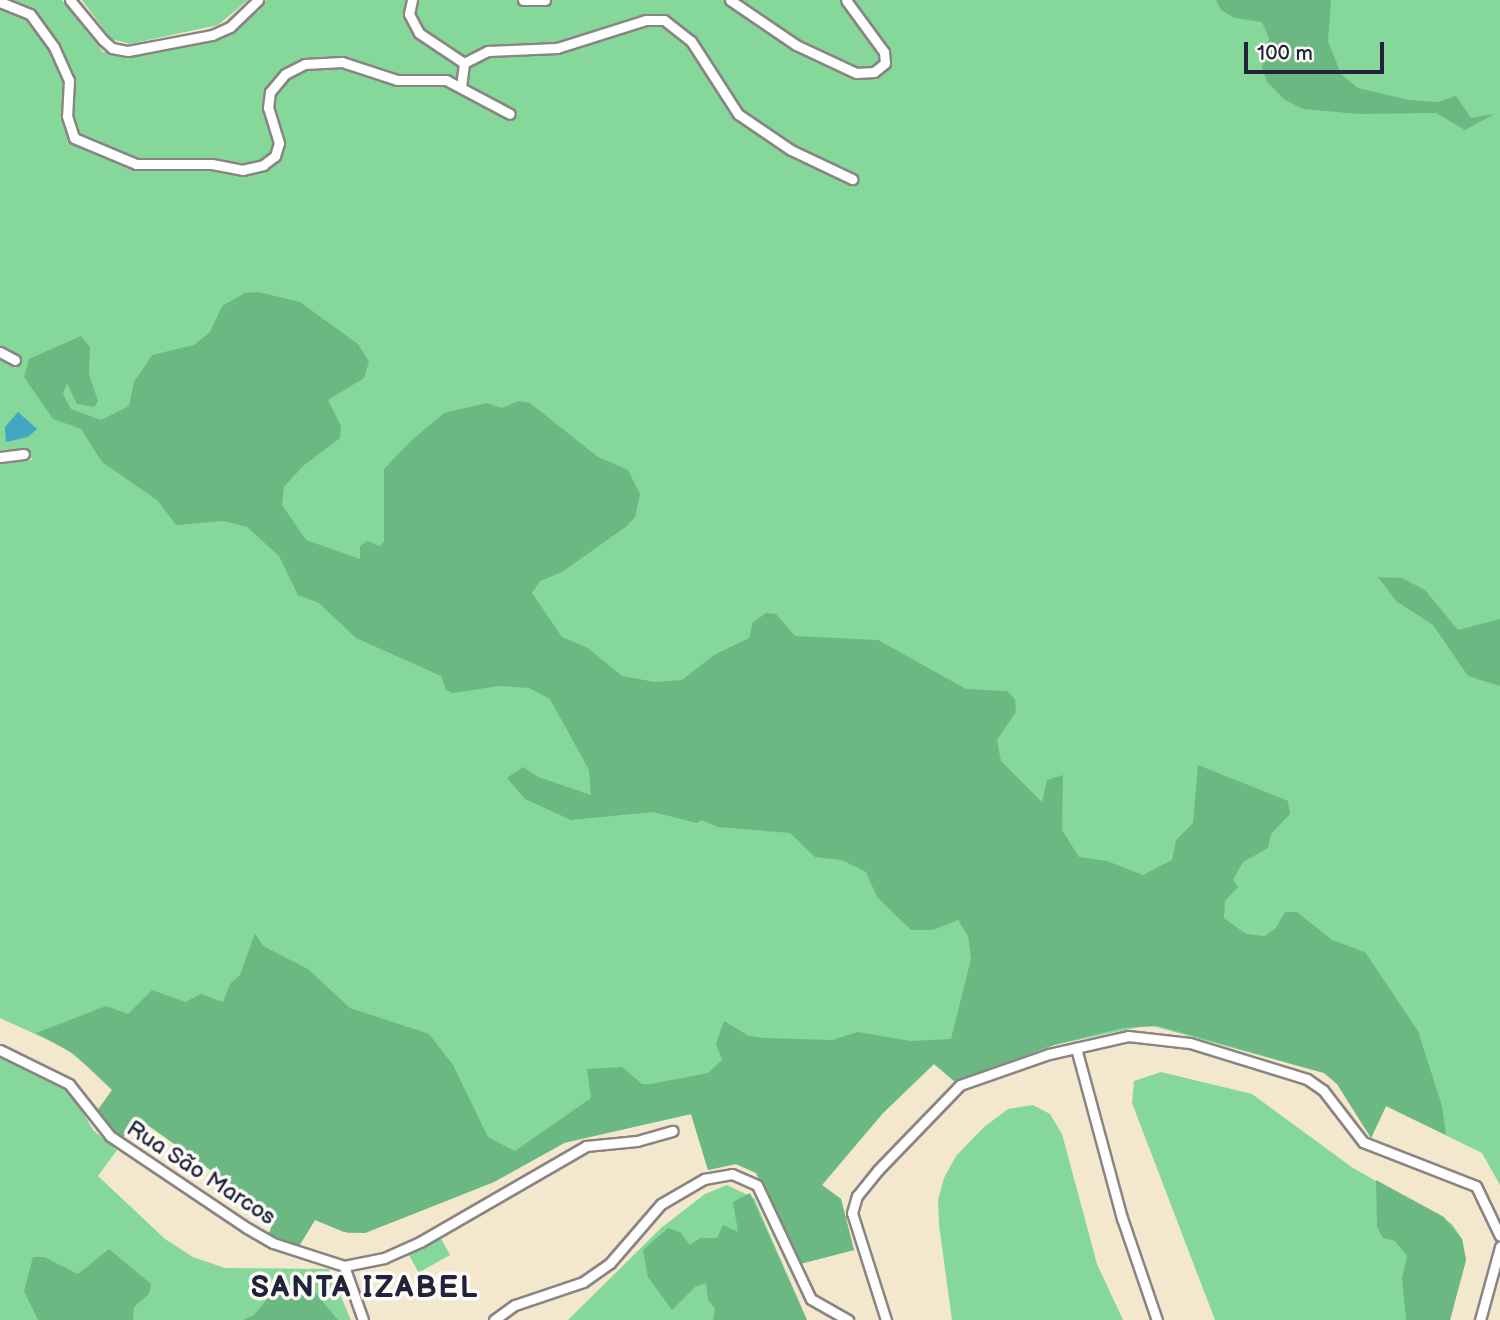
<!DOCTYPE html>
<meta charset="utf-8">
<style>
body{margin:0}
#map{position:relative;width:1500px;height:1320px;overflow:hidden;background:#f3e7ce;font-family:"Balsamiq Sans",sans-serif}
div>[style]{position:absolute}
.green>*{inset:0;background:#85d89a;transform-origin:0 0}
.forest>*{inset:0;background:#6cb882}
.water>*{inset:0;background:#40a8c0}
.roads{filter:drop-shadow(2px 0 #8a8484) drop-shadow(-2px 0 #8a8484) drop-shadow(0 2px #8a8484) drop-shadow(0 -2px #8a8484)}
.minor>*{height:9px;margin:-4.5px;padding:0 4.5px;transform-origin:4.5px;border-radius:4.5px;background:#fff}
span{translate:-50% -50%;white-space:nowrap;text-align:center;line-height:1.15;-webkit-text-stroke:7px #fdfcf7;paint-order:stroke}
.street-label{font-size:23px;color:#22223b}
.district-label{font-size:30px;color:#22223b;font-weight:700;letter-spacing:2px}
.scale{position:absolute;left:1244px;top:42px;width:140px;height:32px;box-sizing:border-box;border:4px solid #22223b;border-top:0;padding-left:9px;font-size:21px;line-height:24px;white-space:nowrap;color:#22223b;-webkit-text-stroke:5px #fdfcf7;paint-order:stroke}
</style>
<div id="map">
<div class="green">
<div style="clip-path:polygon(0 0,62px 0,103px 52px,130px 56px,228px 34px,259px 11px,266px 0,1500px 0,1500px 1185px,1482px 1153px,1386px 1106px,1371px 1138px,1337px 1084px,1324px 1073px,1149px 1025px,1054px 1045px,954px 1081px,934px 1064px,883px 1113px,822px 1185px,841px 1199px,854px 1250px,800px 1264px,756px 1173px,736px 1164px,708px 1170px,691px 1114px,568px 1141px,494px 1182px,365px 1233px,348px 1233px,315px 1220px,299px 1246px,269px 1234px,275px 1216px,138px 1118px,97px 1111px,113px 1090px,98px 1075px,65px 1048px,0 1018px,0 464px,32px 460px,27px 449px,0 450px)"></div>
<div style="clip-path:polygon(82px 0,248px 0,218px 25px,130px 44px,111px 39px)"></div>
<div style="clip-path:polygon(0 1055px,46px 1076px,73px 1095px,93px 1130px,117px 1150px,98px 1176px,165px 1239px,193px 1257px,225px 1268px,329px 1269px,351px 1320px,0 1320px)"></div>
<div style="clip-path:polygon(1161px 1072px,1252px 1094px,1353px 1168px,1452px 1224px,1462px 1239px,1466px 1260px,1450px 1320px,1215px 1320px,1132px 1103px,1134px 1081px)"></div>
<div style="clip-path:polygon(1033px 1105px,1050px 1114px,1062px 1134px,1097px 1264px,1123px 1320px,952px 1320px,939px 1225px,938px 1200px,944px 1178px,956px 1156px,984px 1127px,1008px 1109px)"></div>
<div style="clip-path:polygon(727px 1185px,754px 1198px,807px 1320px,568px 1320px,661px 1228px,705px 1194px)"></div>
<div style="left:439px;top:1235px;width:23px;height:36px;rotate:61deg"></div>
</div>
<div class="forest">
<div style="clip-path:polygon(1216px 0,1331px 0,1328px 41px,1341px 74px,1358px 88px,1409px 100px,1437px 102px,1456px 96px,1471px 118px,1494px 114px,1465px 130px,1436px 113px,1359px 114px,1303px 109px,1285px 100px,1267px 82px,1262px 68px,1269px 38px,1262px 22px,1235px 18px,1221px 10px)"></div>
<div style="clip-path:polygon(258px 292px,300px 302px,358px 344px,369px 362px,364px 378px,328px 400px,341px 426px,340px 438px,303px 466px,284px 487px,282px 505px,306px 540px,360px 559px,360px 546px,367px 541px,379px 546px,384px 542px,384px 469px,412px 440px,444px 413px,487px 403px,502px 408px,519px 401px,530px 403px,598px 457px,628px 470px,640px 494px,635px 517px,627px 526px,562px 572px,540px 581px,532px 593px,562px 637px,588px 648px,622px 676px,655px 682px,682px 680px,714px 655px,749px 638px,753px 622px,766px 613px,776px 614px,795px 636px,878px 640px,966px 689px,1007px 691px,1015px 699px,1016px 712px,997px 740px,1001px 761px,1042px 802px,1047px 780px,1063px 775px,1062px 830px,1079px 857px,1107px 861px,1143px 875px,1172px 860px,1176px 840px,1193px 823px,1198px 765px,1288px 801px,1290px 814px,1271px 834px,1268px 848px,1243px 862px,1233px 880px,1238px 887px,1225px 901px,1224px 918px,1246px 934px,1265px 936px,1276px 928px,1285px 912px,1297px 912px,1332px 940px,1365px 952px,1418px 1031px,1442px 1106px,1446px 1135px,1386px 1106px,1371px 1138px,1337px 1084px,1324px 1073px,1158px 1026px,1122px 1028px,1054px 1045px,954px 1081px,934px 1064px,883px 1113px,822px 1185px,841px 1199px,854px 1250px,800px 1264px,756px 1173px,736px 1164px,708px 1170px,691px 1114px,564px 1143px,494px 1182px,365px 1233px,344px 1232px,315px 1220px,299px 1246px,269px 1234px,275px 1216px,138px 1118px,121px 1140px,97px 1111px,112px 1090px,74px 1054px,36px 1033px,106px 1006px,128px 1014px,152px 990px,185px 1002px,201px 994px,223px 1002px,230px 984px,240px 975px,255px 933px,263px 946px,308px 969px,350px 1008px,429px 1034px,453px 1065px,488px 1137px,515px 1151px,591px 1098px,587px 1069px,622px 1067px,642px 1084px,651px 1084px,708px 1073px,722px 1060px,716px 1044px,724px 1021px,749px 1036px,767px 1038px,832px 1040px,858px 1032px,910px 1041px,951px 1039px,971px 959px,968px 936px,958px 920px,933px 930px,911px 930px,877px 897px,866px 872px,842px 860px,815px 857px,790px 833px,718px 827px,701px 820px,697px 823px,653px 812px,571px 820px,525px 799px,507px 778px,523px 767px,538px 777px,591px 795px,589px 770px,550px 699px,529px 688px,499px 686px,453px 693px,446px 690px,441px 676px,356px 638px,319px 603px,298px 595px,279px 556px,247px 527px,224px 521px,176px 525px,157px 500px,102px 462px,81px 429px,53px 419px,24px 377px,29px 359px,81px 336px,90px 347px,89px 374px,98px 401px,94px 407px,77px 404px,67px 383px,63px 394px,71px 409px,101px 420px,129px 406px,134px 382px,152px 355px,194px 345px,210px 332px,222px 306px,245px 293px)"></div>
<div style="clip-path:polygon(1378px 577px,1402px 578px,1425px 590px,1458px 630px,1500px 619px,1500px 686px,1468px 676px,1433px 625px,1396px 601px)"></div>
<div style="clip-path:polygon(1376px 1180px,1444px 1217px,1462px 1239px,1466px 1260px,1450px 1320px,1406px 1320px,1402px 1278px,1407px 1256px,1395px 1241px,1383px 1238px,1377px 1227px)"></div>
<div style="clip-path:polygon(750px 1193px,807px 1320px,713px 1320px,715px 1309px,708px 1300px,706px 1283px,695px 1287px,672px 1310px,648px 1277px,643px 1250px,668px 1228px,680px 1232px,690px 1245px,700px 1238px,717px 1238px,723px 1225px,738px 1232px,733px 1202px)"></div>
<div style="clip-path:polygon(109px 1249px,151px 1284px,149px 1294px,134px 1307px,133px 1320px,38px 1320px,24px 1291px,33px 1257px,44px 1257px,78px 1274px)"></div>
<div style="clip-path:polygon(297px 1282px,312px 1289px,338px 1320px,243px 1320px,254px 1315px,277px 1287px)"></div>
</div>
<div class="water">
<div style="clip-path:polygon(18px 412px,37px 429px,28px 437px,6px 442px,5px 427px)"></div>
</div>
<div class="roads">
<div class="minor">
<div style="left:70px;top:0;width:52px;rotate:50.5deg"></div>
<div style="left:103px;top:40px;width:12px;rotate:42deg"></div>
<div style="left:112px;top:48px;width:16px;rotate:11deg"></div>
<div style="left:128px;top:51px;width:86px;rotate:-10.8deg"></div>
<div style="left:212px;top:35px;width:20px;rotate:-24deg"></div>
<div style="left:230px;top:27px;width:39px;rotate:-44deg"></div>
<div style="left:412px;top:0;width:14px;rotate:102deg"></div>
<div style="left:409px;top:14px;width:21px;rotate:62deg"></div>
<div style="left:419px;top:33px;width:54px;rotate:33.7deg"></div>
<div style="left:464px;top:63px;width:23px;rotate:97deg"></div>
<div style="left:523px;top:0;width:22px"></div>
<div style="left:730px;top:0;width:80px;rotate:34.3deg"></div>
<div style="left:796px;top:45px;width:66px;rotate:25deg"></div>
<div style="left:856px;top:73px;width:18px;rotate:-3deg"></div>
<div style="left:874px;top:72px;width:14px;rotate:-39deg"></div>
<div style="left:885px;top:63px;width:11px;rotate:-95deg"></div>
<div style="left:884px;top:52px;width:64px;rotate:-126.2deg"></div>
<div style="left:0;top:2px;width:32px;rotate:22deg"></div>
<div style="left:30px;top:14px;width:41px;rotate:54deg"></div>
<div style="left:54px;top:47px;width:36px;rotate:66deg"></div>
<div style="left:69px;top:80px;width:36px;rotate:93deg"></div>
<div style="left:67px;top:116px;width:23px;rotate:72deg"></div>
<div style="left:74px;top:138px;width:67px;rotate:22.8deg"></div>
<div style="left:136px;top:164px;width:76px"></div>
<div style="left:212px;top:164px;width:31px;rotate:11deg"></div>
<div style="left:242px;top:170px;width:22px;rotate:-13deg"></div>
<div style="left:263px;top:165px;width:15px;rotate:-37deg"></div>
<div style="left:275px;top:156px;width:14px;rotate:-73deg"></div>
<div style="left:279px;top:143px;width:37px;rotate:-107deg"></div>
<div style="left:268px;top:108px;width:16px;rotate:-83deg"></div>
<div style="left:270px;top:92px;width:23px;rotate:-50deg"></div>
<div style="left:285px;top:74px;width:22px;rotate:-27deg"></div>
<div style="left:305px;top:64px;width:37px;rotate:-3deg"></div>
<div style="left:342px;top:62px;width:58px;rotate:18.1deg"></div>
<div style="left:397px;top:80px;width:49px"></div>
<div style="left:446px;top:80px;width:72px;rotate:28deg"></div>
<div style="left:464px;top:63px;width:27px;rotate:-27deg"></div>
<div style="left:488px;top:51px;width:69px;rotate:-2.5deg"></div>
<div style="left:557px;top:48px;width:93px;rotate:-17.5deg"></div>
<div style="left:646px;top:20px;width:18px"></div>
<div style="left:664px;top:20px;width:34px;rotate:38deg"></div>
<div style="left:691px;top:41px;width:87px;rotate:57.2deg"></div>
<div style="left:738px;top:114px;width:64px;rotate:34.2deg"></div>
<div style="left:791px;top:150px;width:68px;rotate:25.4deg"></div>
<div style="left:0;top:352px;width:17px;rotate:28deg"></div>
<div style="left:0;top:457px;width:24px;rotate:-7deg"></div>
<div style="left:1076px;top:1048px;width:176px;rotate:74.9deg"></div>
<div style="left:1122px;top:1218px;width:108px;rotate:71.1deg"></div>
<div style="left:0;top:1050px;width:77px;rotate:26.2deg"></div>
<div style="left:69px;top:1084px;width:66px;rotate:51.7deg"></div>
<div style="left:110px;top:1136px;width:165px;rotate:33.9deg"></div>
<div style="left:247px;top:1228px;width:30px;rotate:30deg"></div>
<div style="left:273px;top:1243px;width:75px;rotate:17.9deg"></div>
<div style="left:344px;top:1266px;width:41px;rotate:-11.3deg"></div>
<div style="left:384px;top:1258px;width:39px;rotate:-24deg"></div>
<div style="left:420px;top:1242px;width:192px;rotate:-30deg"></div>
<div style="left:586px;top:1146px;width:51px;rotate:-5.6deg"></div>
<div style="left:637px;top:1141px;width:37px;rotate:-16deg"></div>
<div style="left:344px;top:1266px;width:57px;rotate:70.6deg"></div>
<div style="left:494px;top:1320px;width:26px;rotate:-36deg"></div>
<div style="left:515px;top:1305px;width:72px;rotate:-18.7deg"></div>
<div style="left:583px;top:1282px;width:33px;rotate:-35deg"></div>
<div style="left:610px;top:1263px;width:78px;rotate:-49.2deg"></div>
<div style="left:661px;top:1204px;width:50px;rotate:-30.2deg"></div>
<div style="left:704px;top:1179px;width:28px;rotate:-10deg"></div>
<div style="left:732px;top:1174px;width:27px;rotate:24deg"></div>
<div style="left:757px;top:1185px;width:126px;rotate:64.7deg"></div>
<div style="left:811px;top:1299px;width:43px;rotate:29.6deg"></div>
<div style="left:886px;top:1320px;width:112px;rotate:-107.6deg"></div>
<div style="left:852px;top:1213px;width:18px;rotate:-74deg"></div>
<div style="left:857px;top:1196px;width:33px;rotate:-51deg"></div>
<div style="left:878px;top:1170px;width:118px;rotate:-46deg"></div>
<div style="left:960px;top:1085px;width:94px;rotate:-19.2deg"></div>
<div style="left:1049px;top:1054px;width:81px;rotate:-12.8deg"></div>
<div style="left:1128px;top:1036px;width:62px;rotate:6.4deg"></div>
<div style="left:1190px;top:1043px;width:122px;rotate:17.1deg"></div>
<div style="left:1307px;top:1079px;width:19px;rotate:35deg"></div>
<div style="left:1323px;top:1090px;width:66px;rotate:52.4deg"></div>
<div style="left:1363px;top:1142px;width:121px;rotate:21.3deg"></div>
<div style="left:1476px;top:1186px;width:55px;rotate:64.4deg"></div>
<div style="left:1480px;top:1320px;width:76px;rotate:-74.7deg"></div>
</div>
</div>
<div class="street-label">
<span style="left:201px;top:1173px;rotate:33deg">Rua São Marcos</span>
</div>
<div class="district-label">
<span style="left:365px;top:1288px">SANTA IZABEL</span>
</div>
<div class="scale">100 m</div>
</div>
